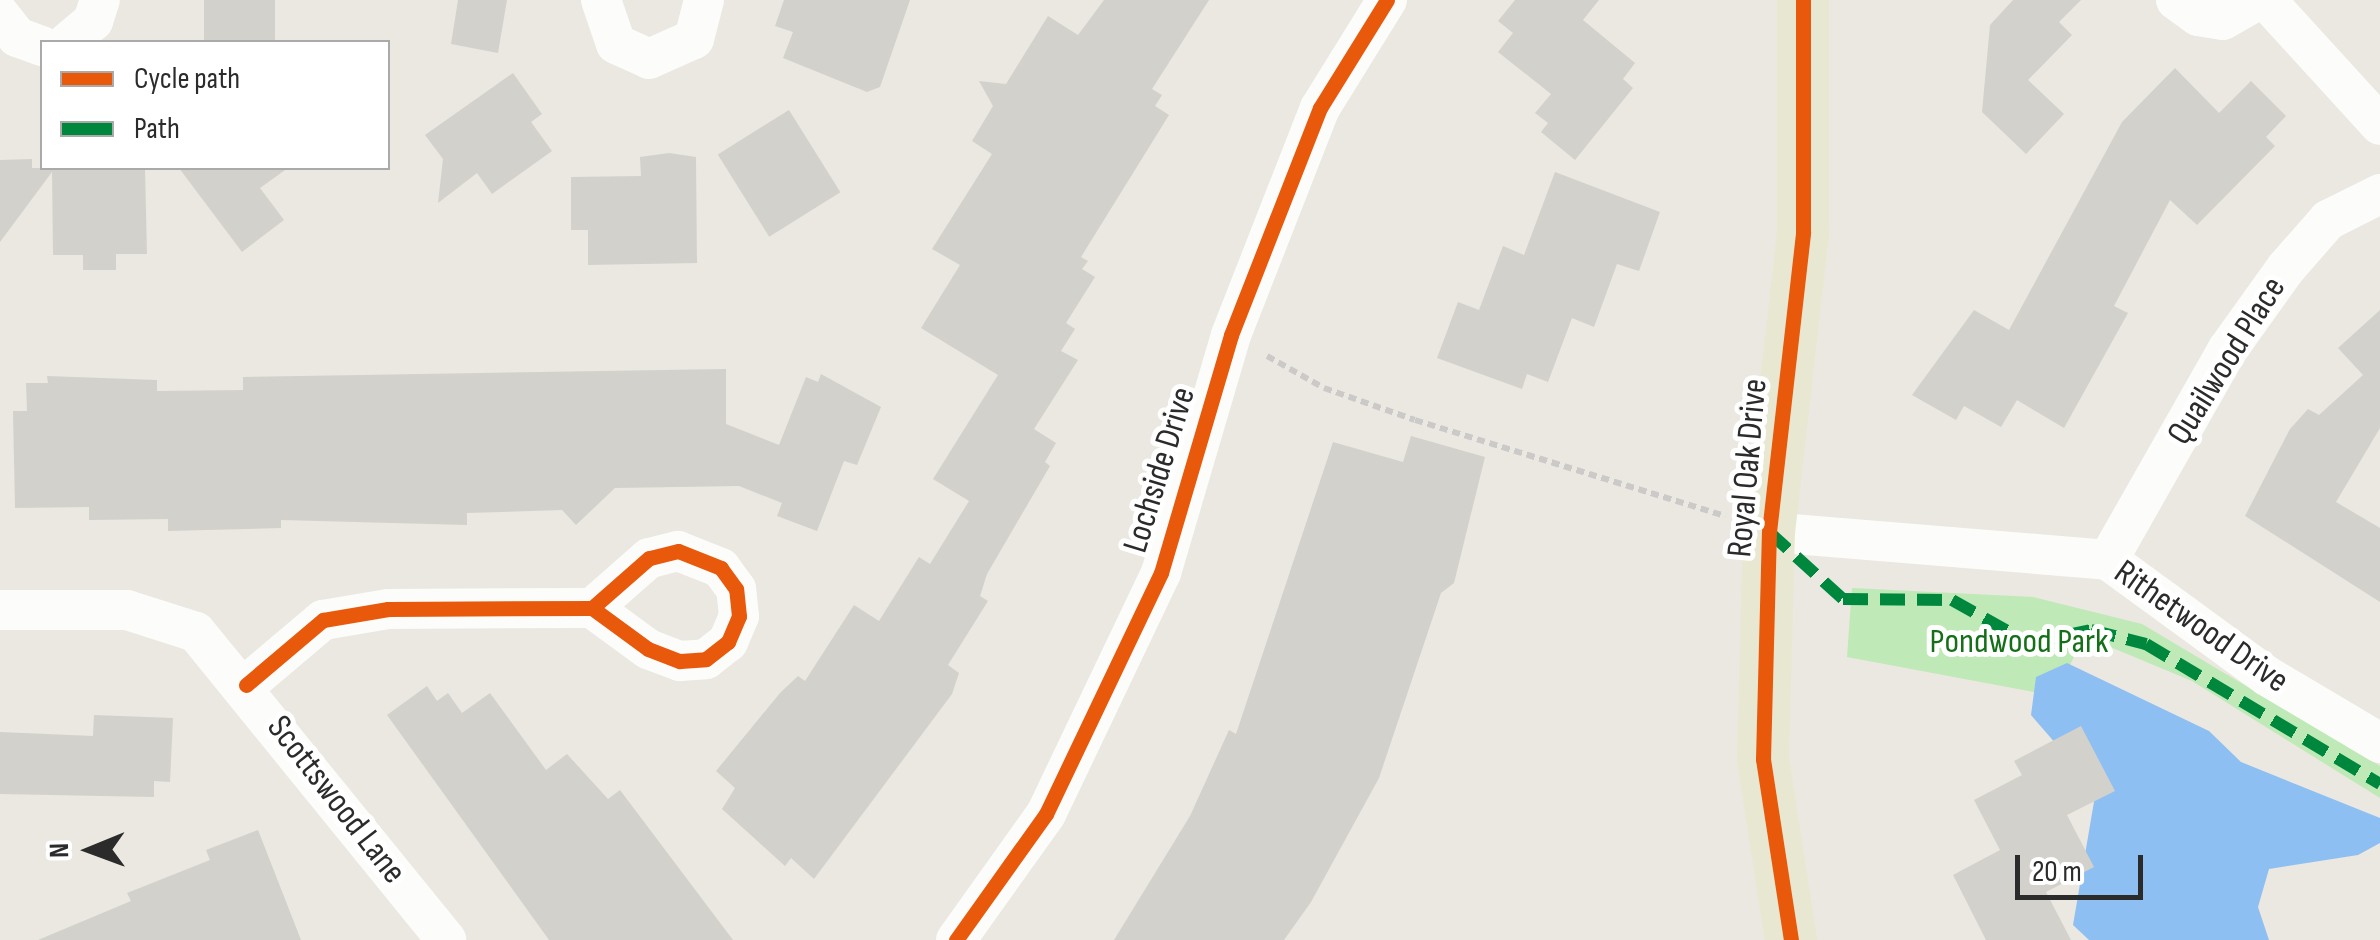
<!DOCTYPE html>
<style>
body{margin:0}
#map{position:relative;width:2380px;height:940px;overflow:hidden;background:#eae8e0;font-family:"Sofia Sans Condensed",sans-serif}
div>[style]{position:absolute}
.green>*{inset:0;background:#bfe9b6}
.water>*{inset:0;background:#8ebff2}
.building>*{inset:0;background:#d2d1cb;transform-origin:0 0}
.path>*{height:6px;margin-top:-3px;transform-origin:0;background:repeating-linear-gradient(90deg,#cbcac9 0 8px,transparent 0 13px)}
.minor>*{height:40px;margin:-20px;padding:0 20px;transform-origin:20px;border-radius:20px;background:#fcfcfa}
.major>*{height:52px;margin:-26px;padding:0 26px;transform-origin:26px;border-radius:26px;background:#e8e8d2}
.quiet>*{height:12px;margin-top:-6px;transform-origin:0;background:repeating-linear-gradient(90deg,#00873e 0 25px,transparent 0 37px)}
.cycleway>*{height:15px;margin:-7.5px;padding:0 7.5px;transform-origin:7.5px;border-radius:7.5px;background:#e8590c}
span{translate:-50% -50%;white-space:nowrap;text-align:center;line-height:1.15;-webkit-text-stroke:10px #fff;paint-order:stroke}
.street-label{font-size:35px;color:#2b2b2b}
.park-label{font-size:35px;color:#146f18}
.legend{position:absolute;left:40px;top:40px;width:350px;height:130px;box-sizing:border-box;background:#fff;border:2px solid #aaa;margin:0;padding:12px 18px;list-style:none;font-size:30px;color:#2b2b2b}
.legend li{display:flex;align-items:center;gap:20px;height:50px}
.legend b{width:50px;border:2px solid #aaa}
.north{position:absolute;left:40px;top:800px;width:100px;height:100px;-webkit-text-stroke:8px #fff;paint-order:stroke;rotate:269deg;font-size:28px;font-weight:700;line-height:40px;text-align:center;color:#2b2b2b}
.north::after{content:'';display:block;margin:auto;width:35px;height:45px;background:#2b2b2b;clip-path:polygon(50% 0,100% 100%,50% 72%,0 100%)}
.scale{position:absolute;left:2015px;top:855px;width:128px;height:45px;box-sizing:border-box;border:5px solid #2b2b2b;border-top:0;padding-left:12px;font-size:30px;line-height:35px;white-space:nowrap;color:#2b2b2b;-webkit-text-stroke:8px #fff;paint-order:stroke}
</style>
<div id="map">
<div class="green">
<div style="clip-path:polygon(1852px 588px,2033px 597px,2142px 624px,2380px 766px,2380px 798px,2192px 681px,2084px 636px,2055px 696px,1847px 657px)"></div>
</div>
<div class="water">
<div style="clip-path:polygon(2067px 663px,2209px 731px,2241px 762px,2380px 818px,2380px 843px,2358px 855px,2269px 869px,2258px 907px,2269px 940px,2089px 940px,2073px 925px,2096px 790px,2031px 715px,2036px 677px)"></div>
</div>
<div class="building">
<div style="left:204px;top:0;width:71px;height:42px"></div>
<div style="clip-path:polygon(458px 0,507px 0,498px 53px,451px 44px)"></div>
<div style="clip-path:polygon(784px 0,910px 0,880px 87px,867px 92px,783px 58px,793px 32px,775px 26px)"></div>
<div style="clip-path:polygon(1104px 0,1209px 0,1152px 89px,1162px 95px,1155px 106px,1169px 115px,1081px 257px,1088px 261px,1082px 269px,1095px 277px,1066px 323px,1075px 329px,1061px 351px,1078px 360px,1034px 429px,1056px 443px,1045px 462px,1050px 466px,987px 574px,980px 596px,988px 601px,948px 665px,959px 673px,952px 694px,814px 879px,791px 858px,785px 866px,722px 809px,735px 788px,716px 771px,780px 693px,798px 676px,805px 681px,854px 605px,879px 621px,919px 557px,930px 564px,969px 501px,933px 479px,998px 375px,921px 328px,960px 265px,932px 249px,992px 154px,972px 141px,993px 106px,979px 81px,1006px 84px,1048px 16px,1078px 35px)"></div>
<div style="clip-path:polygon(1515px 0,1599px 0,1583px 20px,1635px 63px,1623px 79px,1633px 88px,1575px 160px,1541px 132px,1548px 123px,1535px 113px,1551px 94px,1498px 52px,1513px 33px,1498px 21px)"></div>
<div style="clip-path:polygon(2013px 0,2081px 0,2059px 22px,2072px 35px,2028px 80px,2064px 114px,2026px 154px,1982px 112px,1990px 25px)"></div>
<div style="clip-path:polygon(2175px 68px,2219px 113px,2251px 81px,2286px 116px,2266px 137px,2275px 146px,2197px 225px,2170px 200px,2114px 306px,2128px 313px,2064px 428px,2017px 400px,2001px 427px,1964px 406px,1956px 420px,1912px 395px,1974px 310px,2009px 330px,2122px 122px)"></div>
<div style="clip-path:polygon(513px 73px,542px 114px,531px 122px,552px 151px,492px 194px,477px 173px,438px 203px,443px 159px,425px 135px)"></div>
<div style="left:789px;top:110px;width:97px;height:84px;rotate:58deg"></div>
<div style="clip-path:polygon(669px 153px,696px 157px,697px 263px,588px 265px,588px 230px,571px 230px,571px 177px,641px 176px,640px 157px)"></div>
<div style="clip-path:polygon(32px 159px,32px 168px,145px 168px,147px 254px,116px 254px,116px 270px,83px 270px,83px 255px,53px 255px,52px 172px,0 242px,0 160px)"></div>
<div style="clip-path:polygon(179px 168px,288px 168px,260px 188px,284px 220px,242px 252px)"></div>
<div style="clip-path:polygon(1555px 172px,1660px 212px,1639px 271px,1617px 264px,1594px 327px,1572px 318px,1548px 382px,1527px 374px,1522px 389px,1437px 358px,1458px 302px,1479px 310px,1503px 246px,1524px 255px)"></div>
<div style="clip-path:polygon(2380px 310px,2380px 428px,2336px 502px,2380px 528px,2380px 602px,2245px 516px,2290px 429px,2308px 409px,2319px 415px,2363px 375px,2338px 348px)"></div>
<div style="clip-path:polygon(726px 369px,726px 424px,779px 445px,806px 377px,818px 382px,821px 374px,881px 407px,857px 465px,844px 461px,817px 531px,777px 516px,782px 503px,739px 486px,615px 488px,576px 525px,562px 510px,467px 513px,467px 525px,281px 520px,281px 528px,168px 531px,168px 519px,89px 520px,89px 507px,15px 508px,13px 411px,27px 411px,26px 383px,48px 383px,47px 376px,157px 380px,157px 391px,243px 390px,243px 377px)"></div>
<div style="clip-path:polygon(1411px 436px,1485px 457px,1454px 583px,1441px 593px,1379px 778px,1311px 902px,1284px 940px,1114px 940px,1190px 816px,1229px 730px,1236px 734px,1333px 442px,1403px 462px)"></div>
<div style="clip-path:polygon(427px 686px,437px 701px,448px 693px,462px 713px,490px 693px,546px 770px,567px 754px,608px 799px,620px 790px,733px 940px,549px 940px,387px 715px)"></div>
<div style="clip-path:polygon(94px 715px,173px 718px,170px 782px,154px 781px,154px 797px,0 794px,0 732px,93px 736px)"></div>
<div style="clip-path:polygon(2081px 726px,2115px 791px,2067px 815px,2094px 867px,2046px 892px,2071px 940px,1986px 940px,1953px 875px,2000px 850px,1974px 800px,2022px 775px,2014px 761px)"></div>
<div style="clip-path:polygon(258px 830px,301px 940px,38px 940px,131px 901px,127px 893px,210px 860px,206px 850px)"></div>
</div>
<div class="path">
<div style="left:1267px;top:356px;width:65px;rotate:29.3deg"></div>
<div style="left:1324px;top:388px;width:96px;rotate:19.4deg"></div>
<div style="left:1415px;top:420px;width:325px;rotate:17.2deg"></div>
</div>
<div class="minor">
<div style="left:601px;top:0;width:46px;rotate:71.2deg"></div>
<div style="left:616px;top:44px;width:36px;rotate:24deg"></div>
<div style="left:649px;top:59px;width:49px;rotate:-24deg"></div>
<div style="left:694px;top:39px;width:40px;rotate:-75.6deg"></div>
<div style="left:2176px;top:0;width:27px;rotate:36deg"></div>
<div style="left:2198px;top:16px;width:25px;rotate:9deg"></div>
<div style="left:2223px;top:20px;width:40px;rotate:-29.7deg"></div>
<div style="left:2266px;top:0;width:169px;rotate:47.6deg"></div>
<div style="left:0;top:15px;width:28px;rotate:52deg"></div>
<div style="left:17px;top:37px;width:27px;rotate:20deg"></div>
<div style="left:68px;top:42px;width:33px;rotate:-40deg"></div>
<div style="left:93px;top:21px;width:22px;rotate:-72deg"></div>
<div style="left:1769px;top:532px;width:340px;rotate:4.7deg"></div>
<div style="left:2108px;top:560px;width:197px;rotate:36.1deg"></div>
<div style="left:2267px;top:676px;width:131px;rotate:30.7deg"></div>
<div style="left:2108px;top:560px;width:243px;rotate:-60.4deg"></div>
<div style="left:2228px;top:349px;width:100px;rotate:-54.4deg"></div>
<div style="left:2286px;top:268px;width:64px;rotate:-48.8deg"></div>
<div style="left:2328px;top:220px;width:58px;rotate:-26.6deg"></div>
<div style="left:0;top:610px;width:127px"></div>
<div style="left:127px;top:610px;width:72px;rotate:17.7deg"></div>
<div style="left:196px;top:632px;width:397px;rotate:50.9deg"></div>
<div style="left:246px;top:685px;width:101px;rotate:-40.2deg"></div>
<div style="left:323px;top:620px;width:66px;rotate:-9.6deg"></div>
<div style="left:388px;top:609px;width:204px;rotate:-0.3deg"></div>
<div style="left:592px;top:608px;width:69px;rotate:36.2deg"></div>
<div style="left:648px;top:649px;width:34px;rotate:21deg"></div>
<div style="left:680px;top:661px;width:26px;rotate:-4deg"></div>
<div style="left:706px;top:659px;width:28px;rotate:-38deg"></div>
<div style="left:728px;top:642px;width:28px;rotate:-67deg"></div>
<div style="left:739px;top:616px;width:27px;rotate:-96deg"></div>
<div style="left:736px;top:589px;width:26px;rotate:-126deg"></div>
<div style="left:721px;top:568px;width:46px;rotate:-158.4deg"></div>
<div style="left:678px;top:551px;width:30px;rotate:166deg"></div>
<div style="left:649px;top:558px;width:76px;rotate:138.7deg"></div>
<div style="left:956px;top:940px;width:155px;rotate:-54.5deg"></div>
<div style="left:1046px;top:814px;width:267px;rotate:-64.5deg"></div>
<div style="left:1161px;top:573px;width:248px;rotate:-73.6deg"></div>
<div style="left:1231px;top:335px;width:244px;rotate:-68.6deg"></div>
<div style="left:1320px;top:108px;width:127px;rotate:-58.2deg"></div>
</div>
<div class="major">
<div style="left:1791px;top:940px;width:183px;rotate:-98.8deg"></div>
<div style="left:1763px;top:759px;width:227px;rotate:-88.5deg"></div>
<div style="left:1769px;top:532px;width:302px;rotate:-83.5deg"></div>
<div style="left:1803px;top:232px;width:232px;rotate:-90deg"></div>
</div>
<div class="quiet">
<div style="left:1769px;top:532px;width:100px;rotate:42.2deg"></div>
<div style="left:1843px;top:599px;width:109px;rotate:0.5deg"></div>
<div style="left:1952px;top:600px;width:88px;rotate:29.2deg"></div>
<div style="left:2029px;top:643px;width:63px;rotate:-11.8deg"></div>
<div style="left:2091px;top:630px;width:57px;rotate:14.3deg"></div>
<div style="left:2146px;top:644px;width:273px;rotate:30.9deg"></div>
</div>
<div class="cycleway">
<div style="left:246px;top:685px;width:101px;rotate:-40.2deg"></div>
<div style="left:323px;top:620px;width:66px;rotate:-9.6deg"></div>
<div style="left:388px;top:609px;width:204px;rotate:-0.3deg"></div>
<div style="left:592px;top:608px;width:69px;rotate:36.2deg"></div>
<div style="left:648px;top:649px;width:34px;rotate:21deg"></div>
<div style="left:680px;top:661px;width:26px;rotate:-4deg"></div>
<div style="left:706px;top:659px;width:28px;rotate:-38deg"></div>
<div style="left:728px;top:642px;width:28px;rotate:-67deg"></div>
<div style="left:739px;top:616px;width:27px;rotate:-96deg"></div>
<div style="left:736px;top:589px;width:26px;rotate:-126deg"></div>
<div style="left:721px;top:568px;width:46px;rotate:-158.4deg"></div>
<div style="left:678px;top:551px;width:30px;rotate:166deg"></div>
<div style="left:649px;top:558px;width:76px;rotate:138.7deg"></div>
<div style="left:956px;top:940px;width:155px;rotate:-54.5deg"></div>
<div style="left:1046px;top:814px;width:267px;rotate:-64.5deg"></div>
<div style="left:1161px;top:573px;width:248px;rotate:-73.6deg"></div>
<div style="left:1231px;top:335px;width:244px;rotate:-68.6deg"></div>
<div style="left:1320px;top:108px;width:127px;rotate:-58.2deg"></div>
<div style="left:1791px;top:940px;width:183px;rotate:-98.8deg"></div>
<div style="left:1763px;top:759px;width:227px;rotate:-88.5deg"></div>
<div style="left:1769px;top:532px;width:302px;rotate:-83.5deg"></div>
<div style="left:1803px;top:232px;width:232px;rotate:-90deg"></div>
</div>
<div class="street-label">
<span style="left:2227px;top:361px;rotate:-58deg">Quailwood Place</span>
<span style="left:1748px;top:468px;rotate:-85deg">Royal Oak Drive</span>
<span style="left:1160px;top:470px;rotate:-73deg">Lochside Drive</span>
<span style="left:2201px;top:627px;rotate:35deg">Rithetwood Drive</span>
<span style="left:336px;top:800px;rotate:52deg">Scottswood Lane</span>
</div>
<div class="park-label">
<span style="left:2019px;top:642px">Pondwood Park</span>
</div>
<ul class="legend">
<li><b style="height:12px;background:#e8590c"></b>Cycle path</li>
<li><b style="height:12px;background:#00873e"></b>Path</li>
</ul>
<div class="north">N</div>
<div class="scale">20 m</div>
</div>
